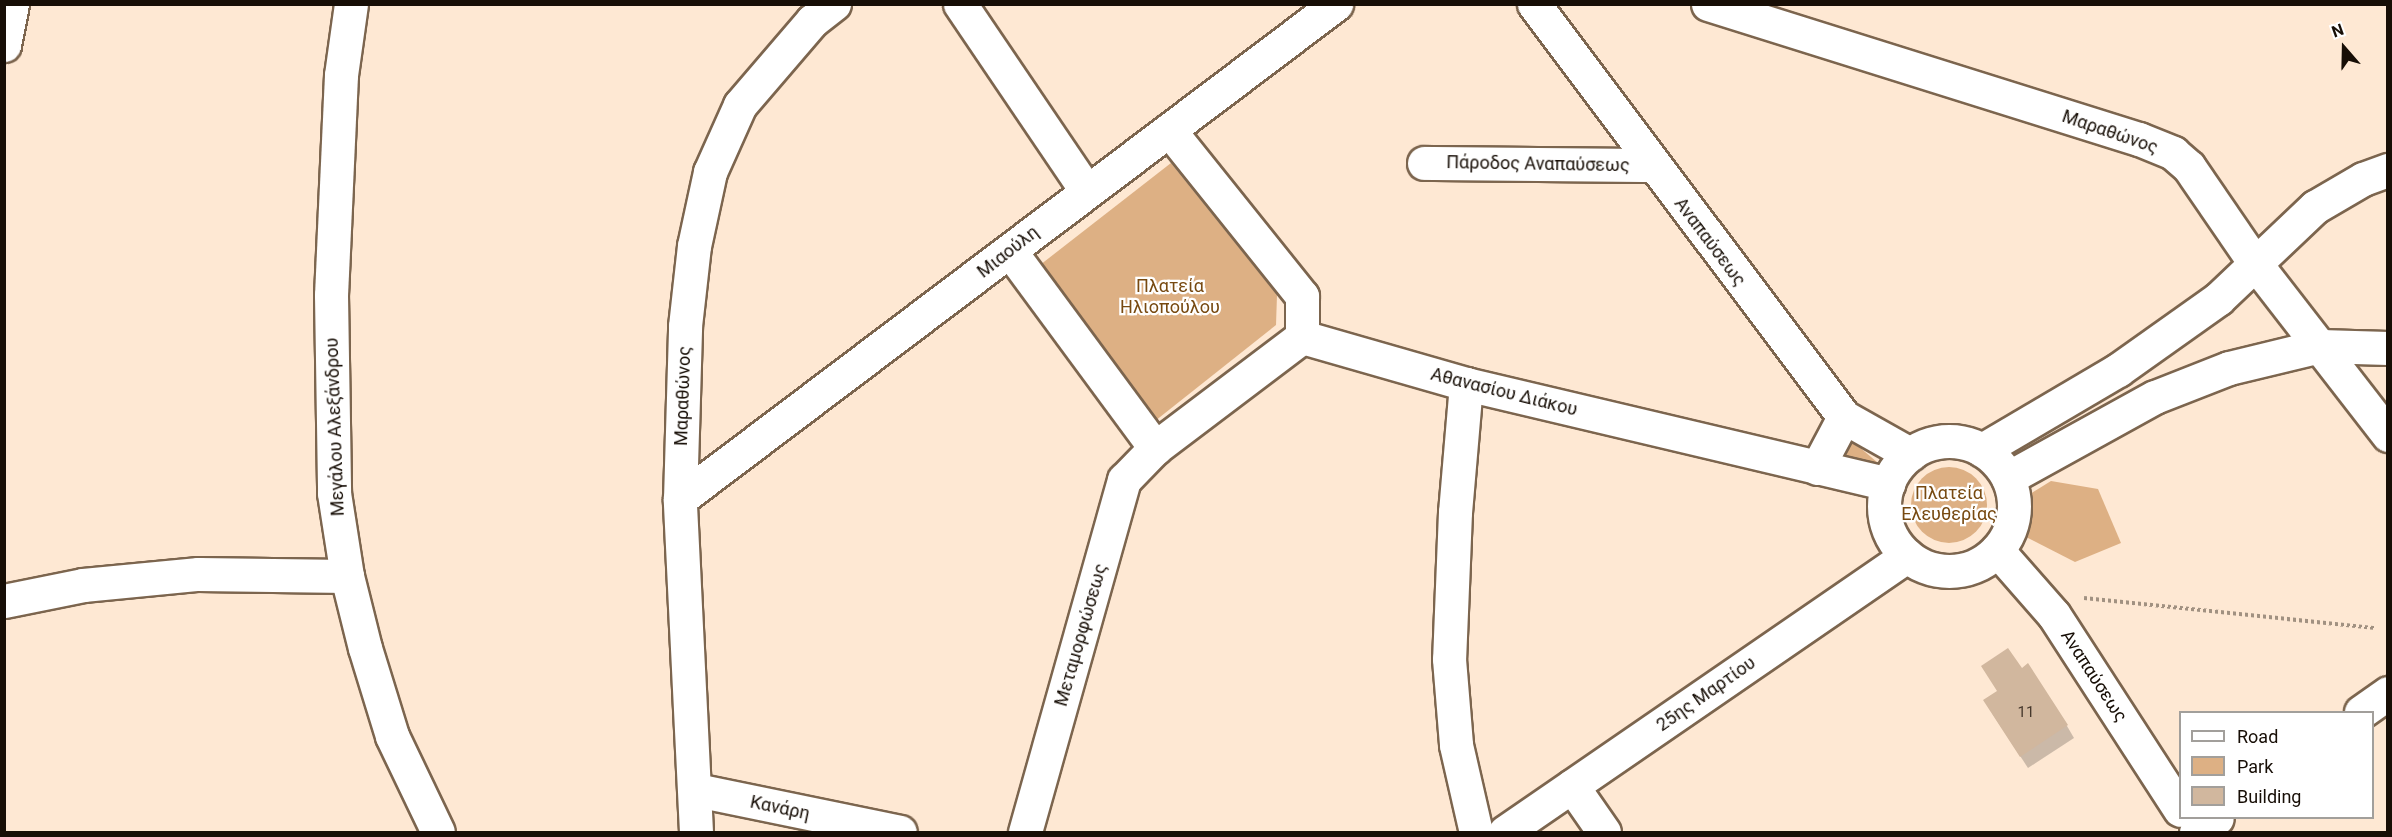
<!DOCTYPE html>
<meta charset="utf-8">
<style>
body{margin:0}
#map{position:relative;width:2392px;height:837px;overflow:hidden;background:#fee8d3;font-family:Roboto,sans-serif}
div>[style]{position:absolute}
.green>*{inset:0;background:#ddb084}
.round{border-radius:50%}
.shadow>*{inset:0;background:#0003}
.building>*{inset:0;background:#d1b79e}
.path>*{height:4px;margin-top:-2px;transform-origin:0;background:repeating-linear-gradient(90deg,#a19181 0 3px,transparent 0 6px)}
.roads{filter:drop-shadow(2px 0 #7c654e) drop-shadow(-2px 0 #7c654e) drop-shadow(0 2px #7c654e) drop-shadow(0 -2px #7c654e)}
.minor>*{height:33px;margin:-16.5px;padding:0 16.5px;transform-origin:16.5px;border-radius:16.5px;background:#fff}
.tertiary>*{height:33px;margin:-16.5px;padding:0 16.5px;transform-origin:16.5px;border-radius:16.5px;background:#fff}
.tertiary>.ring{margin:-16.5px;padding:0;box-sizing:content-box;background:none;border:33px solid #fff;border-radius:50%}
span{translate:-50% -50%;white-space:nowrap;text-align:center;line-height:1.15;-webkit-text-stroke:4.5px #fff;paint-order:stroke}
.number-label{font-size:15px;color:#46382c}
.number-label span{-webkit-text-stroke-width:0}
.street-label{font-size:18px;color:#170e06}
.park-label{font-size:18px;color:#774910}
.frame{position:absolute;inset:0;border:6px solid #170e06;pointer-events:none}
.legend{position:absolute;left:2179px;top:711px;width:195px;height:108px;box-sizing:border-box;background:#fff;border:2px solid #a29f9b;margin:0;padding:8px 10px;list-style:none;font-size:18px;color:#170e06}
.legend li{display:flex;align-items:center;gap:12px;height:30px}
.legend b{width:30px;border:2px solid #a29f9b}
.north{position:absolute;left:2314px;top:18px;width:60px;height:60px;-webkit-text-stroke:4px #fff;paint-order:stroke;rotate:340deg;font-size:16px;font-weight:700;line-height:24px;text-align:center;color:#170e06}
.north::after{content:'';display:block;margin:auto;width:21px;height:27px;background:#170e06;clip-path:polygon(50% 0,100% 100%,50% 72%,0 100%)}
</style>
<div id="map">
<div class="green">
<div style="clip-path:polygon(1171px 163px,1277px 295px,1276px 325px,1155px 421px,1040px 265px)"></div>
<div style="clip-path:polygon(1851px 440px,1884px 468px,1840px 459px)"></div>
<div class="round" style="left:1911px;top:467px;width:76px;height:76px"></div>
<div style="clip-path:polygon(2051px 481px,2098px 489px,2121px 543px,2075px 562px,2024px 536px,2030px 494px)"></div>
</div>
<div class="shadow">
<div style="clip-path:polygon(1998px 692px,2067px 726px,2074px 738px,2028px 768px,1992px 713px)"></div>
</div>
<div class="building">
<div style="clip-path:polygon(2008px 648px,2022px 668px,2028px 663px,2068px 725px,2020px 757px,1983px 700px,1997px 691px,1981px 666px)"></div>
</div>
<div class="path">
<div style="left:2084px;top:598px;width:293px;rotate:5.9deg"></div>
</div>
<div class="roads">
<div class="minor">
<div style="left:960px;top:4px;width:225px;rotate:55.9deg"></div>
<div style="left:1534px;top:4px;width:516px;rotate:53.11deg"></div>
<div style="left:1844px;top:417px;width:76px;rotate:29.3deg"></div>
<div style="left:1708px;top:4px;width:452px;rotate:17.4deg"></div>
<div style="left:2139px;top:139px;width:37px;rotate:22deg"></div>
<div style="left:2173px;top:153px;width:21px;rotate:41deg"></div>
<div style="left:2189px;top:167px;width:115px;rotate:55.6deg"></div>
<div style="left:2254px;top:262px;width:219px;rotate:52.2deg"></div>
<div style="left:4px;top:45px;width:42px;rotate:-79deg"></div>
<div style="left:1169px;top:130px;width:213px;rotate:51.3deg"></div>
<div style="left:1302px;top:296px;width:41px;rotate:90deg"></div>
<div style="left:1424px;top:163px;width:228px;rotate:0.5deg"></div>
<div style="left:1010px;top:251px;width:245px;rotate:53.6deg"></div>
<div style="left:1302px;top:337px;width:171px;rotate:16deg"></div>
<div style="left:1466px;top:384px;width:434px;rotate:13.3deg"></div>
<div style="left:1466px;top:384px;width:128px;rotate:94.9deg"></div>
<div style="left:1455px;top:512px;width:147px;rotate:92.3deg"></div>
<div style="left:1449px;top:659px;width:86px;rotate:85.3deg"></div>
<div style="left:1456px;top:745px;width:89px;rotate:77.1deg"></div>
<div style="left:1817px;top:468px;width:58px;rotate:-62.1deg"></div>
<div style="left:680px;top:499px;width:822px;rotate:-37.04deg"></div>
<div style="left:1997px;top:550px;width:86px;rotate:48.8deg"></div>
<div style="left:2054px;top:615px;width:232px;rotate:57.1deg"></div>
<div style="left:4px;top:601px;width:81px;rotate:-11.4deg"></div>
<div style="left:83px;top:585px;width:116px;rotate:-5.5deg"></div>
<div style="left:198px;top:574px;width:149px;rotate:0.8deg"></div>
<div style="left:2361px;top:712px;width:33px;rotate:-35deg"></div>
<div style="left:1572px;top:786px;width:56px;rotate:55.2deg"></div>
<div style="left:696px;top:790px;width:208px;rotate:11.6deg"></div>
<div style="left:696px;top:832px;width:333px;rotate:-92.8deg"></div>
<div style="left:680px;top:499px;width:173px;rotate:-88.3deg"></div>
<div style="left:685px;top:326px;width:81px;rotate:-83.6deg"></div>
<div style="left:694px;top:246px;width:76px;rotate:-77.8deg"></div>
<div style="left:710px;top:172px;width:73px;rotate:-65.9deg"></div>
<div style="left:740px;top:105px;width:111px;rotate:-49.4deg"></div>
<div style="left:812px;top:21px;width:28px;rotate:-38deg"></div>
<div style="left:1025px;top:832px;width:366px;rotate:-74.3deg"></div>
<div style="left:1124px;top:480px;width:45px;rotate:-45.9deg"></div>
<div style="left:1155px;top:448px;width:184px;rotate:-37.1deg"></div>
<div style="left:2196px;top:832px;width:25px;rotate:-34deg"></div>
</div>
<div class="tertiary">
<div style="left:351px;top:4px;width:72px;rotate:98deg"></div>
<div style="left:341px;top:75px;width:220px;rotate:92.6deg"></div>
<div style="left:331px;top:295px;width:198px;rotate:89.1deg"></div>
<div style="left:334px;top:493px;width:84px;rotate:81.1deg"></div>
<div style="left:347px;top:576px;width:74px;rotate:76deg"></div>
<div style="left:365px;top:648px;width:92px;rotate:72.9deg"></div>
<div style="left:392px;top:736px;width:106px;rotate:64.4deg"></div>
<div class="ring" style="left:1884px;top:441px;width:97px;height:97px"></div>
<div style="left:1982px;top:450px;width:158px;rotate:-30.5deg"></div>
<div style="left:2118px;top:370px;width:123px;rotate:-35.4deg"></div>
<div style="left:2218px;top:299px;width:134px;rotate:-43.5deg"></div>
<div style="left:2315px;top:207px;width:56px;rotate:-30.3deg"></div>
<div style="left:2363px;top:179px;width:27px;rotate:-20deg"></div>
<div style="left:2008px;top:478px;width:168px;rotate:-28.9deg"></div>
<div style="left:2155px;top:397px;width:79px;rotate:-21.4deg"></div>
<div style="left:2229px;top:368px;width:94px;rotate:-13.6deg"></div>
<div style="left:2320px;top:346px;width:68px;rotate:1.7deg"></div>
<div style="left:1505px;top:832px;width:488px;rotate:-34.5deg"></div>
</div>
</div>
<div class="number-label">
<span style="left:2026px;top:713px">11</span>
</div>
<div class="street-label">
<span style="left:2110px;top:132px;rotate:19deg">Μαραθώνος</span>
<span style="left:1538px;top:164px;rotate:1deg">Πάροδος Αναπαύσεως</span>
<span style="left:1710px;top:242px;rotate:53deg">Αναπαύσεως</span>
<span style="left:1008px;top:252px;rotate:-38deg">Μιαούλη</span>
<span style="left:1504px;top:392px;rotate:14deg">Αθανασίου Διάκου</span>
<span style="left:683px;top:396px;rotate:-88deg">Μαραθώνος</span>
<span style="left:335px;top:427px;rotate:-92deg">Μεγάλου Αλεξάνδρου</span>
<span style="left:1081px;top:635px;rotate:-74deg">Μεταμορφώσεως</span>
<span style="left:2094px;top:676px;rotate:57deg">Αναπαύσεως</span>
<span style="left:1706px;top:694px;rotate:-35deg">25ης Μαρτίου</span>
<span style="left:780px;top:808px;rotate:12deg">Κανάρη</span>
</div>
<div class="park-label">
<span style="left:1170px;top:297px">Πλατεία<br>Ηλιοπούλου</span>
<span style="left:1949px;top:504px">Πλατεία<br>Ελευθερίας</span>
</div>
<div class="frame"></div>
<ul class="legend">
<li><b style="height:8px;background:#fff"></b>Road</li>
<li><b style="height:16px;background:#ddb084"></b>Park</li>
<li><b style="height:16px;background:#d1b79e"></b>Building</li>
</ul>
<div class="north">N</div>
</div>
